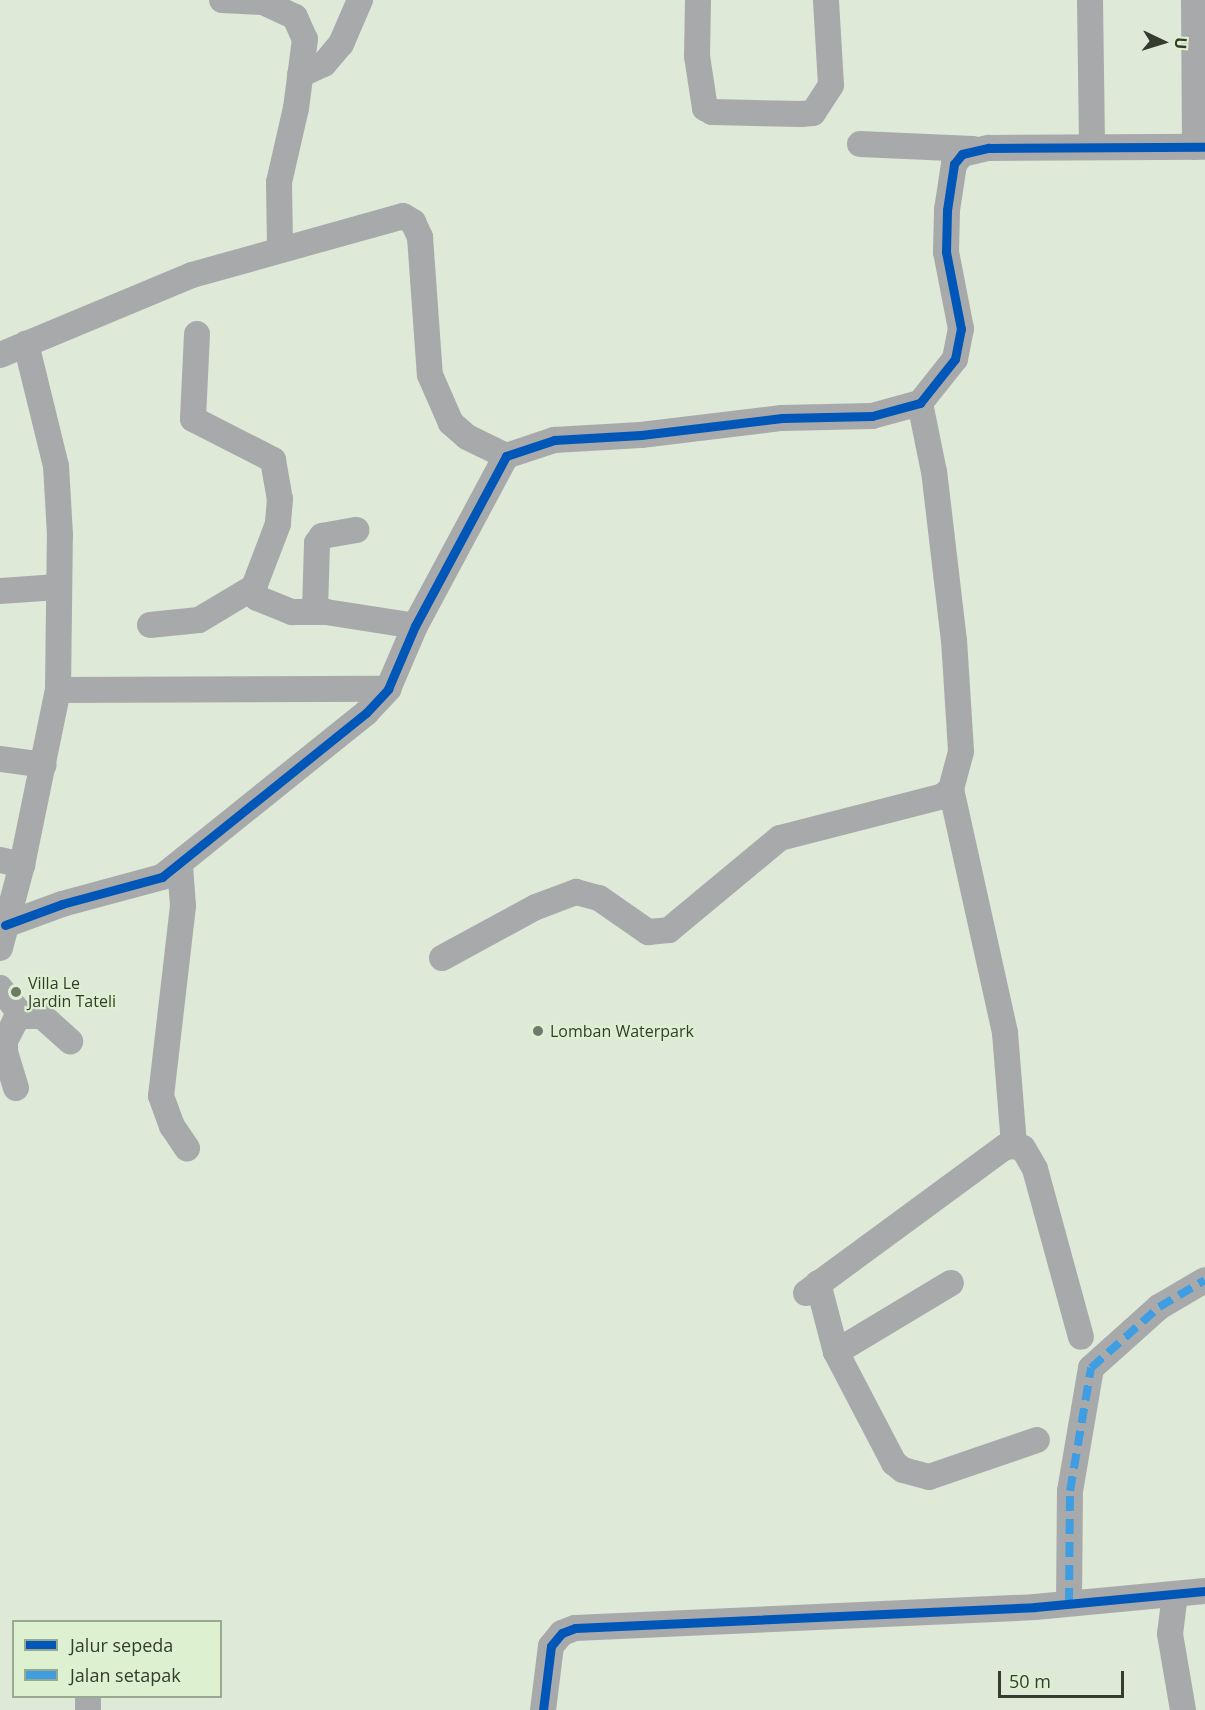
<!DOCTYPE html>
<style>
body{margin:0}
#map{position:relative;width:1205px;height:1710px;overflow:hidden;background:#dee9d8;font-family:"Open Sans",sans-serif}
div>[style]{position:absolute}
.minor>*{height:26px;margin:-13px;padding:0 13px;transform-origin:13px;border-radius:13px;background:#a8a9ab}
.quiet>*{height:8px;margin-top:-4px;transform-origin:0;background:repeating-linear-gradient(90deg,#3e9ee1 0 15px,transparent 0 23px)}
.cycleway>*{height:9px;margin:-4.5px;padding:0 4.5px;transform-origin:4.5px;border-radius:4.5px;background:#0057b8}
.dots>*{width:16px;height:16px;translate:-50% -50%;box-sizing:border-box;border:3px solid #ddf1d0;border-radius:50%}
span{translate:-50% -50%;white-space:nowrap;text-align:center;line-height:1.15;-webkit-text-stroke:4.5px #ddf1d0;paint-order:stroke}
.poi-label{font-size:16px;color:#343c2f}
.left{translate:0 -50%;text-align:left}
.legend{position:absolute;left:12px;top:1620px;width:210px;height:78px;box-sizing:border-box;background:#ddf1d0;border:2px solid #99a990;margin:0;padding:8px 10px;list-style:none;font-size:18px;color:#343c2f}
.legend li{display:flex;align-items:center;gap:12px;height:30px}
.legend b{width:30px;border:2px solid #99a990}
.north{position:absolute;left:1133px;top:12px;width:60px;height:60px;-webkit-text-stroke:4px #ddf1d0;paint-order:stroke;rotate:94deg;font-size:16px;font-weight:700;line-height:24px;text-align:center;color:#343c2f}
.north::after{content:'';display:block;margin:auto;width:21px;height:27px;background:#343c2f;clip-path:polygon(50% 0,100% 100%,50% 72%,0 100%)}
.scale{position:absolute;left:998px;top:1671px;width:126px;height:27px;box-sizing:border-box;border:3px solid #343c2f;border-top:0;padding-left:8px;font-size:18px;line-height:21px;white-space:nowrap;color:#343c2f;-webkit-text-stroke:4px #ddf1d0;paint-order:stroke}
</style>
<div id="map">
<div class="minor">
<div style="left:222px;top:0;width:41px;rotate:2.8deg"></div>
<div style="left:263px;top:2px;width:35px;rotate:25deg"></div>
<div style="left:295px;top:17px;width:24px;rotate:66deg"></div>
<div style="left:305px;top:39px;width:70px;rotate:97.4deg"></div>
<div style="left:296px;top:108px;width:76px;rotate:102.9deg"></div>
<div style="left:279px;top:182px;width:66px;rotate:89.1deg"></div>
<div style="left:698px;top:0;width:56px;rotate:91deg"></div>
<div style="left:697px;top:56px;width:53px;rotate:81.3deg"></div>
<div style="left:705px;top:108px;width:8px;rotate:30deg"></div>
<div style="left:712px;top:112px;width:89px;rotate:1.3deg"></div>
<div style="left:801px;top:114px;width:12px;rotate:-5deg"></div>
<div style="left:813px;top:113px;width:33px;rotate:-57deg"></div>
<div style="left:831px;top:85px;width:85px;rotate:-93.4deg"></div>
<div style="left:1090px;top:0;width:146px;rotate:89.2deg"></div>
<div style="left:1194px;top:0;width:147px;rotate:89.6deg"></div>
<div style="left:300px;top:75px;width:26px;rotate:-25deg"></div>
<div style="left:324px;top:64px;width:26px;rotate:-50deg"></div>
<div style="left:341px;top:44px;width:48px;rotate:-66.6deg"></div>
<div style="left:860px;top:144px;width:113px;rotate:2.5deg"></div>
<div style="left:197px;top:334px;width:85px;rotate:92.7deg"></div>
<div style="left:193px;top:419px;width:90px;rotate:27.1deg"></div>
<div style="left:273px;top:460px;width:40px;rotate:80deg"></div>
<div style="left:280px;top:499px;width:25px;rotate:95deg"></div>
<div style="left:278px;top:524px;width:67px;rotate:110.9deg"></div>
<div style="left:254px;top:587px;width:11px;rotate:75deg"></div>
<div style="left:257px;top:598px;width:38px;rotate:22deg"></div>
<div style="left:292px;top:612px;width:34px"></div>
<div style="left:326px;top:612px;width:90px;rotate:8.9deg"></div>
<div style="left:0;top:355px;width:208px;rotate:-22.6deg"></div>
<div style="left:192px;top:275px;width:219px;rotate:-15.6deg"></div>
<div style="left:403px;top:216px;width:12px;rotate:31deg"></div>
<div style="left:413px;top:222px;width:17px;rotate:65deg"></div>
<div style="left:420px;top:237px;width:138px;rotate:85.9deg"></div>
<div style="left:430px;top:375px;width:52px;rotate:66.4deg"></div>
<div style="left:451px;top:423px;width:21px;rotate:41deg"></div>
<div style="left:467px;top:437px;width:43px;rotate:26deg"></div>
<div style="left:0;top:591px;width:58px;rotate:-3.9deg"></div>
<div style="left:326px;top:612px;width:11px;rotate:-175deg"></div>
<div style="left:315px;top:611px;width:68px;rotate:-88.3deg"></div>
<div style="left:317px;top:543px;width:9px;rotate:-54deg"></div>
<div style="left:322px;top:536px;width:35px;rotate:-10deg"></div>
<div style="left:150px;top:625px;width:49px;rotate:-5.8deg"></div>
<div style="left:199px;top:620px;width:64px;rotate:-31deg"></div>
<div style="left:58px;top:690px;width:330px;rotate:-0.2deg"></div>
<div style="left:0;top:759px;width:44px;rotate:7.8deg"></div>
<div style="left:951px;top:789px;width:250px;rotate:77.5deg"></div>
<div style="left:1005px;top:1033px;width:113px;rotate:85.4deg"></div>
<div style="left:0;top:860px;width:23px;rotate:13deg"></div>
<div style="left:180px;top:866px;width:40px;rotate:85.7deg"></div>
<div style="left:183px;top:906px;width:191px;rotate:96.6deg"></div>
<div style="left:161px;top:1096px;width:32px;rotate:70deg"></div>
<div style="left:172px;top:1126px;width:27px;rotate:56deg"></div>
<div style="left:5px;top:925px;width:61px;rotate:-20.2deg"></div>
<div style="left:62px;top:904px;width:104px;rotate:-15.1deg"></div>
<div style="left:162px;top:877px;width:262px;rotate:-38.8deg"></div>
<div style="left:366px;top:713px;width:33px;rotate:-47deg"></div>
<div style="left:388px;top:689px;width:69px;rotate:-66.8deg"></div>
<div style="left:415px;top:626px;width:193px;rotate:-61.8deg"></div>
<div style="left:506px;top:456px;width:51px;rotate:-18.4deg"></div>
<div style="left:554px;top:440px;width:87px;rotate:-3.3deg"></div>
<div style="left:641px;top:435px;width:142px;rotate:-6.9deg"></div>
<div style="left:782px;top:418px;width:90px;rotate:-1.3deg"></div>
<div style="left:872px;top:416px;width:50px;rotate:-15.2deg"></div>
<div style="left:920px;top:403px;width:56px;rotate:-51.5deg"></div>
<div style="left:955px;top:359px;width:31px;rotate:-79deg"></div>
<div style="left:961px;top:329px;width:78px;rotate:-101deg"></div>
<div style="left:946px;top:252px;width:42px;rotate:-88.6deg"></div>
<div style="left:947px;top:210px;width:47px;rotate:-81.3deg"></div>
<div style="left:954px;top:164px;width:13px;rotate:-51deg"></div>
<div style="left:962px;top:154px;width:28px;rotate:-13deg"></div>
<div style="left:989px;top:148px;width:216px;rotate:-0.3deg"></div>
<div style="left:0;top:948px;width:86px;rotate:-75.2deg"></div>
<div style="left:22px;top:865px;width:179px;rotate:-78.4deg"></div>
<div style="left:58px;top:690px;width:155px;rotate:-89.3deg"></div>
<div style="left:60px;top:535px;width:69px;rotate:-93.3deg"></div>
<div style="left:56px;top:466px;width:126px;rotate:-103.8deg"></div>
<div style="left:442px;top:958px;width:107px;rotate:-28.5deg"></div>
<div style="left:536px;top:907px;width:43px;rotate:-20.6deg"></div>
<div style="left:576px;top:892px;width:24px;rotate:15deg"></div>
<div style="left:599px;top:898px;width:60px;rotate:34.8deg"></div>
<div style="left:648px;top:932px;width:21px;rotate:-5deg"></div>
<div style="left:669px;top:930px;width:144px;rotate:-39.7deg"></div>
<div style="left:780px;top:838px;width:168px;rotate:-14.4deg"></div>
<div style="left:943px;top:796px;width:11px;rotate:-41deg"></div>
<div style="left:951px;top:789px;width:39px;rotate:-75deg"></div>
<div style="left:961px;top:751px;width:110px;rotate:-93.6deg"></div>
<div style="left:954px;top:641px;width:170px;rotate:-96.7deg"></div>
<div style="left:934px;top:472px;width:70px;rotate:-101.5deg"></div>
<div style="left:0;top:988px;width:36px;rotate:52deg"></div>
<div style="left:16px;top:1088px;width:37px;rotate:-107deg"></div>
<div style="left:5px;top:1053px;width:12px;rotate:-90deg"></div>
<div style="left:5px;top:1041px;width:22px;rotate:-63deg"></div>
<div style="left:15px;top:1021px;width:9px;rotate:-36deg"></div>
<div style="left:22px;top:1016px;width:20px"></div>
<div style="left:42px;top:1016px;width:38px;rotate:42deg"></div>
<div style="left:818px;top:1283px;width:71px;rotate:75.4deg"></div>
<div style="left:836px;top:1352px;width:125px;rotate:62.4deg"></div>
<div style="left:894px;top:1463px;width:11px;rotate:38deg"></div>
<div style="left:903px;top:1470px;width:27px;rotate:15deg"></div>
<div style="left:929px;top:1477px;width:114px;rotate:-18.9deg"></div>
<div style="left:806px;top:1293px;width:247px;rotate:-36.3deg"></div>
<div style="left:1005px;top:1147px;width:9px;rotate:-6deg"></div>
<div style="left:1014px;top:1146px;width:9px;rotate:13deg"></div>
<div style="left:1023px;top:1148px;width:24px;rotate:60deg"></div>
<div style="left:1035px;top:1169px;width:174px;rotate:74.7deg"></div>
<div style="left:836px;top:1352px;width:134px;rotate:-31deg"></div>
<div style="left:1175px;top:1594px;width:40px;rotate:97.1deg"></div>
<div style="left:1170px;top:1634px;width:77px;rotate:80.3deg"></div>
<div style="left:1069px;top:1603px;width:112px;rotate:-89.5deg"></div>
<div style="left:1070px;top:1491px;width:125px;rotate:-80.3deg"></div>
<div style="left:1091px;top:1368px;width:91px;rotate:-41.9deg"></div>
<div style="left:1159px;top:1307px;width:53px;rotate:-30.4deg"></div>
<div style="left:88px;top:1696px;width:14px;rotate:90deg"></div>
<div style="left:543px;top:1710px;width:64px;rotate:-82.9deg"></div>
<div style="left:551px;top:1646px;width:17px;rotate:-50deg"></div>
<div style="left:562px;top:1633px;width:14px;rotate:-21deg"></div>
<div style="left:575px;top:1628px;width:460px;rotate:-2.6deg"></div>
<div style="left:1035px;top:1607px;width:171px;rotate:-5.4deg"></div>
</div>
<div class="quiet">
<div style="left:1069px;top:1603px;width:112px;rotate:-89.5deg"></div>
<div style="left:1070px;top:1491px;width:125px;rotate:-80.3deg"></div>
<div style="left:1091px;top:1368px;width:91px;rotate:-41.9deg"></div>
<div style="left:1159px;top:1307px;width:53px;rotate:-30.4deg"></div>
</div>
<div class="cycleway">
<div style="left:5px;top:925px;width:61px;rotate:-20.2deg"></div>
<div style="left:62px;top:904px;width:104px;rotate:-15.1deg"></div>
<div style="left:162px;top:877px;width:262px;rotate:-38.8deg"></div>
<div style="left:366px;top:713px;width:33px;rotate:-47deg"></div>
<div style="left:388px;top:689px;width:69px;rotate:-66.8deg"></div>
<div style="left:415px;top:626px;width:193px;rotate:-61.8deg"></div>
<div style="left:506px;top:456px;width:51px;rotate:-18.4deg"></div>
<div style="left:554px;top:440px;width:87px;rotate:-3.3deg"></div>
<div style="left:641px;top:435px;width:142px;rotate:-6.9deg"></div>
<div style="left:782px;top:418px;width:90px;rotate:-1.3deg"></div>
<div style="left:872px;top:416px;width:50px;rotate:-15.2deg"></div>
<div style="left:920px;top:403px;width:56px;rotate:-51.5deg"></div>
<div style="left:955px;top:359px;width:31px;rotate:-79deg"></div>
<div style="left:961px;top:329px;width:78px;rotate:-101deg"></div>
<div style="left:946px;top:252px;width:42px;rotate:-88.6deg"></div>
<div style="left:947px;top:210px;width:47px;rotate:-81.3deg"></div>
<div style="left:954px;top:164px;width:13px;rotate:-51deg"></div>
<div style="left:962px;top:154px;width:28px;rotate:-13deg"></div>
<div style="left:989px;top:148px;width:216px;rotate:-0.3deg"></div>
<div style="left:543px;top:1710px;width:64px;rotate:-82.9deg"></div>
<div style="left:551px;top:1646px;width:17px;rotate:-50deg"></div>
<div style="left:562px;top:1633px;width:14px;rotate:-21deg"></div>
<div style="left:575px;top:1628px;width:460px;rotate:-2.6deg"></div>
<div style="left:1035px;top:1607px;width:171px;rotate:-5.4deg"></div>
</div>
<div class="dots">
<div style="left:16px;top:992px;background:#70796a"></div>
<div style="left:538px;top:1031px;background:#70796a"></div>
</div>
<div class="poi-label">
<span class="left" style="left:28px;top:992px">Villa Le<br>Jardin Tateli</span>
<span class="left" style="left:550px;top:1031px">Lomban Waterpark</span>
</div>
<ul class="legend">
<li><b style="height:8px;background:#0057b8"></b>Jalur sepeda</li>
<li><b style="height:8px;background:#3e9ee1"></b>Jalan setapak</li>
</ul>
<div class="north">U</div>
<div class="scale">50 m</div>
</div>
